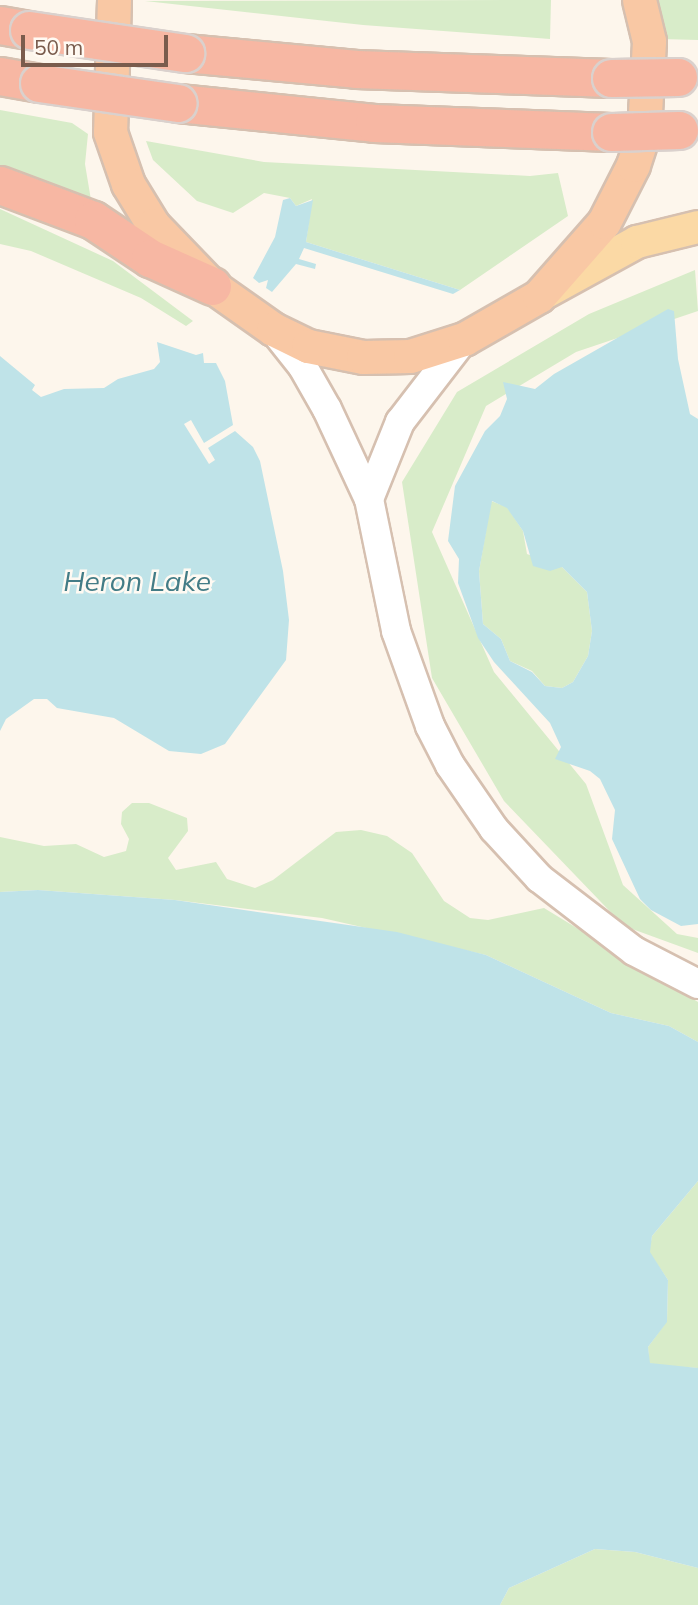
<!DOCTYPE html>
<style>
body{margin:0}
#map{position:relative;width:698px;height:1605px;overflow:hidden;background:#fdf6ec;font-family:Mulish,sans-serif}
div>[style]{position:absolute}
.green>*{inset:0;background:#d8ecc9}
.water>*{inset:0;background:#bfe3e8}
.roads{filter:drop-shadow(2px 0 #d6c0b0) drop-shadow(-2px 0 #d6c0b0) drop-shadow(0 2px #d6c0b0) drop-shadow(0 -2px #d6c0b0)}
.secondary>*{height:28px;margin:-14px;padding:0 14px;transform-origin:14px;border-radius:14px;background:#fff}
.primary>*{height:32px;margin:-16px;padding:0 16px;transform-origin:16px;border-radius:16px;background:#fbd9a5}
.trunk>*{height:33px;margin:-16.5px;padding:0 16.5px;transform-origin:16.5px;border-radius:16.5px;background:#f9c8a4}
.motorway>*{height:37px;margin:-18.5px;padding:0 18.5px;transform-origin:18.5px;border-radius:18.5px;background:#f7b7a3}
.bridges{filter:drop-shadow(2px 0 #dad1cd) drop-shadow(-2px 0 #dad1cd) drop-shadow(0 2px #dad1cd) drop-shadow(0 -2px #dad1cd)}
.motorway-bridge>*{height:37px;margin:-18.5px;padding:0 18.5px;transform-origin:18.5px;border-radius:18.5px;background:#f7b7a3}
span{translate:-50% -50%;white-space:nowrap;text-align:center;line-height:1.15;-webkit-text-stroke:5px #fffaf3;paint-order:stroke}
.water-label{font-size:28px;color:#437c86;font-style:italic}
.scale{position:absolute;left:21px;top:35px;width:147px;height:32px;box-sizing:border-box;border:4px solid #7a5c4d;border-top:0;padding-left:9px;font-size:21px;line-height:24px;white-space:nowrap;color:#7a5c4d;-webkit-text-stroke:5px #fffaf3;paint-order:stroke}
</style>
<div id="map">
<div class="green">
<div style="clip-path:polygon(551px 0,550px 39px,363px 25px,145px 1px)"></div>
<div style="clip-path:polygon(655px 0,698px 0,698px 40px,661px 39px)"></div>
<div style="clip-path:polygon(0 110px,72px 123px,88px 134px,85px 164px,91px 200px,0 170px)"></div>
<div style="clip-path:polygon(146px 141px,264px 162px,530px 176px,558px 173px,568px 216px,460px 290px,306px 242px,312px 199px,296px 206px,290px 198px,264px 193px,233px 213px,197px 201px,153px 160px)"></div>
<div style="clip-path:polygon(0 209px,113px 261px,193px 321px,186px 326px,141px 298px,31px 251px,0 244px)"></div>
<div style="clip-path:polygon(695px 270px,698px 311px,576px 352px,486px 406px,432px 532px,494px 672px,586px 784px,623px 885px,677px 934px,698px 938px,698px 953px,624px 926px,504px 801px,432px 678px,402px 482px,457px 392px,589px 314px)"></div>
<div style="clip-path:polygon(491px 501px,507px 507px,523px 531px,527px 554px,562px 567px,587px 592px,592px 631px,588px 656px,573px 682px,562px 688px,545px 686px,532px 671px,510px 661px,501px 639px,483px 624px,479px 571px)"></div>
<div style="clip-path:polygon(132px 803px,149px 803px,187px 818px,188px 831px,168px 858px,176px 870px,216px 862px,227px 879px,255px 888px,273px 880px,336px 832px,361px 830px,387px 836px,412px 853px,444px 901px,470px 918px,488px 920px,544px 908px,698px 1002px,698px 1042px,669px 1026px,611px 1013px,486px 955px,322px 918px,175px 900px,38px 890px,0 892px,0 837px,44px 846px,76px 844px,104px 857px,126px 851px,129px 839px,121px 824px,122px 812px)"></div>
<div style="clip-path:polygon(698px 1181px,698px 1368px,661px 1366px,649px 1363px,648px 1347px,667px 1321px,668px 1280px,649px 1252px,652px 1236px)"></div>
<div style="clip-path:polygon(595px 1549px,635px 1552px,698px 1568px,698px 1605px,500px 1605px,509px 1588px)"></div>
</div>
<div class="water">
<div style="clip-path:polygon(290px 198px,296px 206px,313px 200px,306px 242px,460px 290px,453px 294px,304px 248px,299px 259px,316px 264px,315px 269px,296px 264px,272px 292px,266px 288px,268px 280px,259px 283px,253px 278px,275px 237px,283px 200px)"></div>
<div style="clip-path:polygon(evenodd,668px 309px,674px 311px,678px 359px,690px 414px,698px 419px,698px 924px,681px 926px,651px 910px,640px 899px,612px 839px,615px 810px,600px 779px,590px 771px,555px 759px,561px 747px,550px 723px,494px 662px,478px 638px,458px 583px,459px 559px,448px 541px,455px 486px,485px 431px,500px 416px,507px 399px,503px 382px,535px 389px,554px 374px,668px 309px,492px 501px,507px 508px,523px 531px,533px 566px,550px 571px,562px 567px,587px 592px,592px 631px,588px 656px,573px 682px,562px 688px,545px 686px,532px 672px,510px 661px,501px 639px,483px 624px,479px 571px,492px 501px)"></div>
<div style="clip-path:polygon(157px 342px,196px 355px,203px 353px,204px 363px,216px 363px,225px 381px,233px 425px,204px 443px,191px 420px,184px 424px,209px 464px,215px 460px,208px 448px,235px 431px,253px 447px,260px 461px,283px 571px,289px 620px,286px 660px,225px 744px,201px 754px,169px 751px,114px 718px,57px 708px,47px 699px,34px 699px,6px 719px,0 731px,0 356px,35px 385px,32px 390px,41px 397px,64px 389px,104px 388px,118px 379px,154px 369px,160px 362px)"></div>
<div style="clip-path:polygon(38px 890px,175px 900px,397px 932px,486px 955px,611px 1013px,669px 1026px,698px 1042px,698px 1181px,652px 1236px,650px 1252px,668px 1280px,667px 1322px,648px 1347px,650px 1363px,698px 1368px,698px 1568px,635px 1552px,595px 1549px,509px 1588px,500px 1605px,0 1605px,0 892px)"></div>
</div>
<div class="roads">
<div class="secondary">
<div style="left:273px;top:329px;width:48px;rotate:51.7deg"></div>
<div style="left:303px;top:367px;width:48px;rotate:60.3deg"></div>
<div style="left:327px;top:409px;width:99px;rotate:65deg"></div>
<div style="left:369px;top:499px;width:135px;rotate:78.4deg"></div>
<div style="left:396px;top:631px;width:101px;rotate:70.3deg"></div>
<div style="left:430px;top:726px;width:44px;rotate:62.9deg"></div>
<div style="left:450px;top:765px;width:78px;rotate:55.5deg"></div>
<div style="left:494px;top:829px;width:67px;rotate:47.4deg"></div>
<div style="left:539px;top:878px;width:120px;rotate:37.5deg"></div>
<div style="left:634px;top:951px;width:72px;rotate:27.3deg"></div>
<div style="left:369px;top:499px;width:83px;rotate:-68.1deg"></div>
<div style="left:400px;top:422px;width:105px;rotate:-52.4deg"></div>
</div>
<div class="primary">
<div style="left:546px;top:292px;width:104px;rotate:-28.8deg"></div>
<div style="left:637px;top:242px;width:63px;rotate:-13.8deg"></div>
</div>
<div class="trunk">
<div style="left:114px;top:0;width:132px;rotate:91.7deg"></div>
<div style="left:110px;top:132px;width:55px;rotate:70.9deg"></div>
<div style="left:128px;top:184px;width:48px;rotate:58.6deg"></div>
<div style="left:153px;top:225px;width:85px;rotate:46deg"></div>
<div style="left:212px;top:286px;width:75px;rotate:35.2deg"></div>
<div style="left:273px;top:329px;width:39px;rotate:26deg"></div>
<div style="left:308px;top:346px;width:56px;rotate:11.3deg"></div>
<div style="left:363px;top:357px;width:47px;rotate:-1.2deg"></div>
<div style="left:410px;top:356px;width:57px;rotate:-17.5deg"></div>
<div style="left:464px;top:339px;width:86px;rotate:-29.8deg"></div>
<div style="left:539px;top:296px;width:98px;rotate:-48.7deg"></div>
<div style="left:604px;top:222px;width:64px;rotate:-63deg"></div>
<div style="left:633px;top:165px;width:36px;rotate:-72deg"></div>
<div style="left:644px;top:131px;width:90px;rotate:-86.8deg"></div>
<div style="left:649px;top:41px;width:42px;rotate:-103.7deg"></div>
</div>
<div class="motorway">
<div style="left:0;top:25px;width:29px;rotate:10deg"></div>
<div style="left:185px;top:53px;width:172px;rotate:5.3deg"></div>
<div style="left:356px;top:69px;width:255px;rotate:2deg"></div>
<div style="left:0;top:76px;width:40px;rotate:10deg"></div>
<div style="left:178px;top:103px;width:197px;rotate:5.8deg"></div>
<div style="left:374px;top:123px;width:237px;rotate:2.2deg"></div>
<div style="left:0;top:185px;width:99px;rotate:20.6deg"></div>
<div style="left:93px;top:220px;width:69px;rotate:33.7deg"></div>
<div style="left:150px;top:258px;width:68px;rotate:24.3deg"></div>
</div>
</div>
<div class="bridges">
<div class="motorway-bridge">
<div style="left:29px;top:30px;width:158px;rotate:8.4deg"></div>
<div style="left:611px;top:78px;width:67px;rotate:-0.9deg"></div>
<div style="left:39px;top:83px;width:140px;rotate:8.2deg"></div>
<div style="left:611px;top:132px;width:68px;rotate:-1.7deg"></div>
</div>
</div>
<div class="water-label">
<span style="left:137px;top:581px">Heron Lake</span>
</div>
<div class="scale">50 m</div>
</div>
